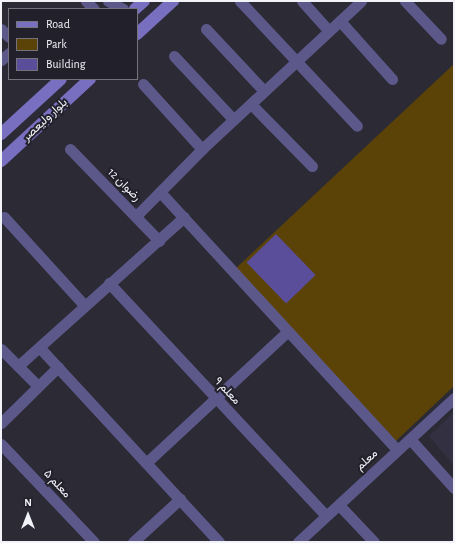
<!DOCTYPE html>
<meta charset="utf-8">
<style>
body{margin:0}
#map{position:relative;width:455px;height:543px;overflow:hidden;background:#2b2a35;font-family:"Alegreya Sans",Vazirmatn,sans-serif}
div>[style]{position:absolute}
.built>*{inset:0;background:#323041}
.green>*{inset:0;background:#5b4307}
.building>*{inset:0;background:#5a4e9a;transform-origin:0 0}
.street>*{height:11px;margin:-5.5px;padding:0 5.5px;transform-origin:5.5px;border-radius:5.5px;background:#5d588a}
.secondary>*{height:12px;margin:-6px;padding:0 6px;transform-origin:6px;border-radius:6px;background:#796fc0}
span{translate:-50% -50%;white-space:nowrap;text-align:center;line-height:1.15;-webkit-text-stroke:4px #21202b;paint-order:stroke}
.street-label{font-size:12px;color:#f2f2f9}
.frame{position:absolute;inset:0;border:2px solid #f2f2f9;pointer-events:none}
.legend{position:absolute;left:8px;top:8px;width:130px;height:72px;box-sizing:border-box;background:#21202b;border:1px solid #75747d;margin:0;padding:5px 7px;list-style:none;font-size:12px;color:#f2f2f9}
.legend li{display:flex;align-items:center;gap:8px;height:20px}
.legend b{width:20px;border:1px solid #75747d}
.north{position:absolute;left:8px;top:495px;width:40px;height:40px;-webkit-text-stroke:3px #21202b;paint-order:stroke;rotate:0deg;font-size:11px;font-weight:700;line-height:16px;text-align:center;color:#f2f2f9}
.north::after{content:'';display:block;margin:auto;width:14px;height:18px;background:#f2f2f9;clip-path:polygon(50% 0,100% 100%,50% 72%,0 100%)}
</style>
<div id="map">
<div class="built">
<div style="clip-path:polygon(454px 412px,454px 466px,429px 436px)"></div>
</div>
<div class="green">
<div style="clip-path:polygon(454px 64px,454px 386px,396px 441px,234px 270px)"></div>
</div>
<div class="building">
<div style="left:276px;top:234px;width:57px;height:41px;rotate:46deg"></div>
</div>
<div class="street">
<div style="left:86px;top:1px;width:11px;rotate:45deg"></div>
<div style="left:108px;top:1px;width:17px;rotate:28deg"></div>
<div style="left:240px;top:1px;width:171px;rotate:46.9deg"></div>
<div style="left:302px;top:1px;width:40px;rotate:48deg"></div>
<div style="left:405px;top:1px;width:52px;rotate:46.5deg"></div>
<div style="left:340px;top:21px;width:78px;rotate:48.1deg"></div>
<div style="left:1px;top:29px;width:11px;rotate:45deg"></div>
<div style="left:206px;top:29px;width:85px;rotate:46.9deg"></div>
<div style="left:174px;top:56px;width:86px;rotate:46.9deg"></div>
<div style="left:1px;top:60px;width:11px;rotate:-41deg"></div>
<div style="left:143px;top:84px;width:88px;rotate:47.8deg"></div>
<div style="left:251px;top:104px;width:87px;rotate:45.5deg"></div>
<div style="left:70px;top:149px;width:128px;rotate:45.9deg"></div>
<div style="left:161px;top:193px;width:349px;rotate:47.4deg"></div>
<div style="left:136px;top:216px;width:94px;rotate:-45.4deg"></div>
<div style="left:202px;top:149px;width:217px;rotate:-42.9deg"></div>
<div style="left:4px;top:217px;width:120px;rotate:47.7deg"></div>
<div style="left:109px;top:283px;width:318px;rotate:47deg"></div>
<div style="left:40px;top:348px;width:264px;rotate:47.3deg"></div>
<div style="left:1px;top:349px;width:52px;rotate:45deg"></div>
<div style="left:18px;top:366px;width:223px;rotate:-41.9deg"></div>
<div style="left:1px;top:423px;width:80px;rotate:-44.5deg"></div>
<div style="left:410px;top:439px;width:66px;rotate:48.1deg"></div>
<div style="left:1px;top:444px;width:135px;rotate:46.5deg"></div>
<div style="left:146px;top:463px;width:192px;rotate:-42.9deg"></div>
<div style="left:339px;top:505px;width:51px;rotate:46.6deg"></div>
<div style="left:133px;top:542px;width:64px;rotate:-42.5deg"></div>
<div style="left:298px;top:542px;width:212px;rotate:-42.7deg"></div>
</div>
<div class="secondary">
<div style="left:135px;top:9px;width:12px;rotate:-42deg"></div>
<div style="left:137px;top:34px;width:49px;rotate:-42.5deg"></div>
<div style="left:1px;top:134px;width:81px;rotate:-42.5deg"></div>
<div style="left:1px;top:161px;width:121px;rotate:-42.7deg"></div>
</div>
<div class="street-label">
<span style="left:45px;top:120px;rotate:-43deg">بلوار ولیعصر</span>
<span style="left:124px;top:185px;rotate:45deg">رضوان 12</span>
<span style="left:227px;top:391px;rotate:47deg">معلم ۹</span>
<span style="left:367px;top:460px;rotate:-43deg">معلم</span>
<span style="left:57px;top:484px;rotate:47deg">معلم ۵</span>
</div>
<div class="frame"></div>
<ul class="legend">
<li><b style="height:5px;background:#796fc0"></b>Road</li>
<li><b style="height:11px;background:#5b4307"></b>Park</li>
<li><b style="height:11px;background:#5a4e9a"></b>Building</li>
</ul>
<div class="north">N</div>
</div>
